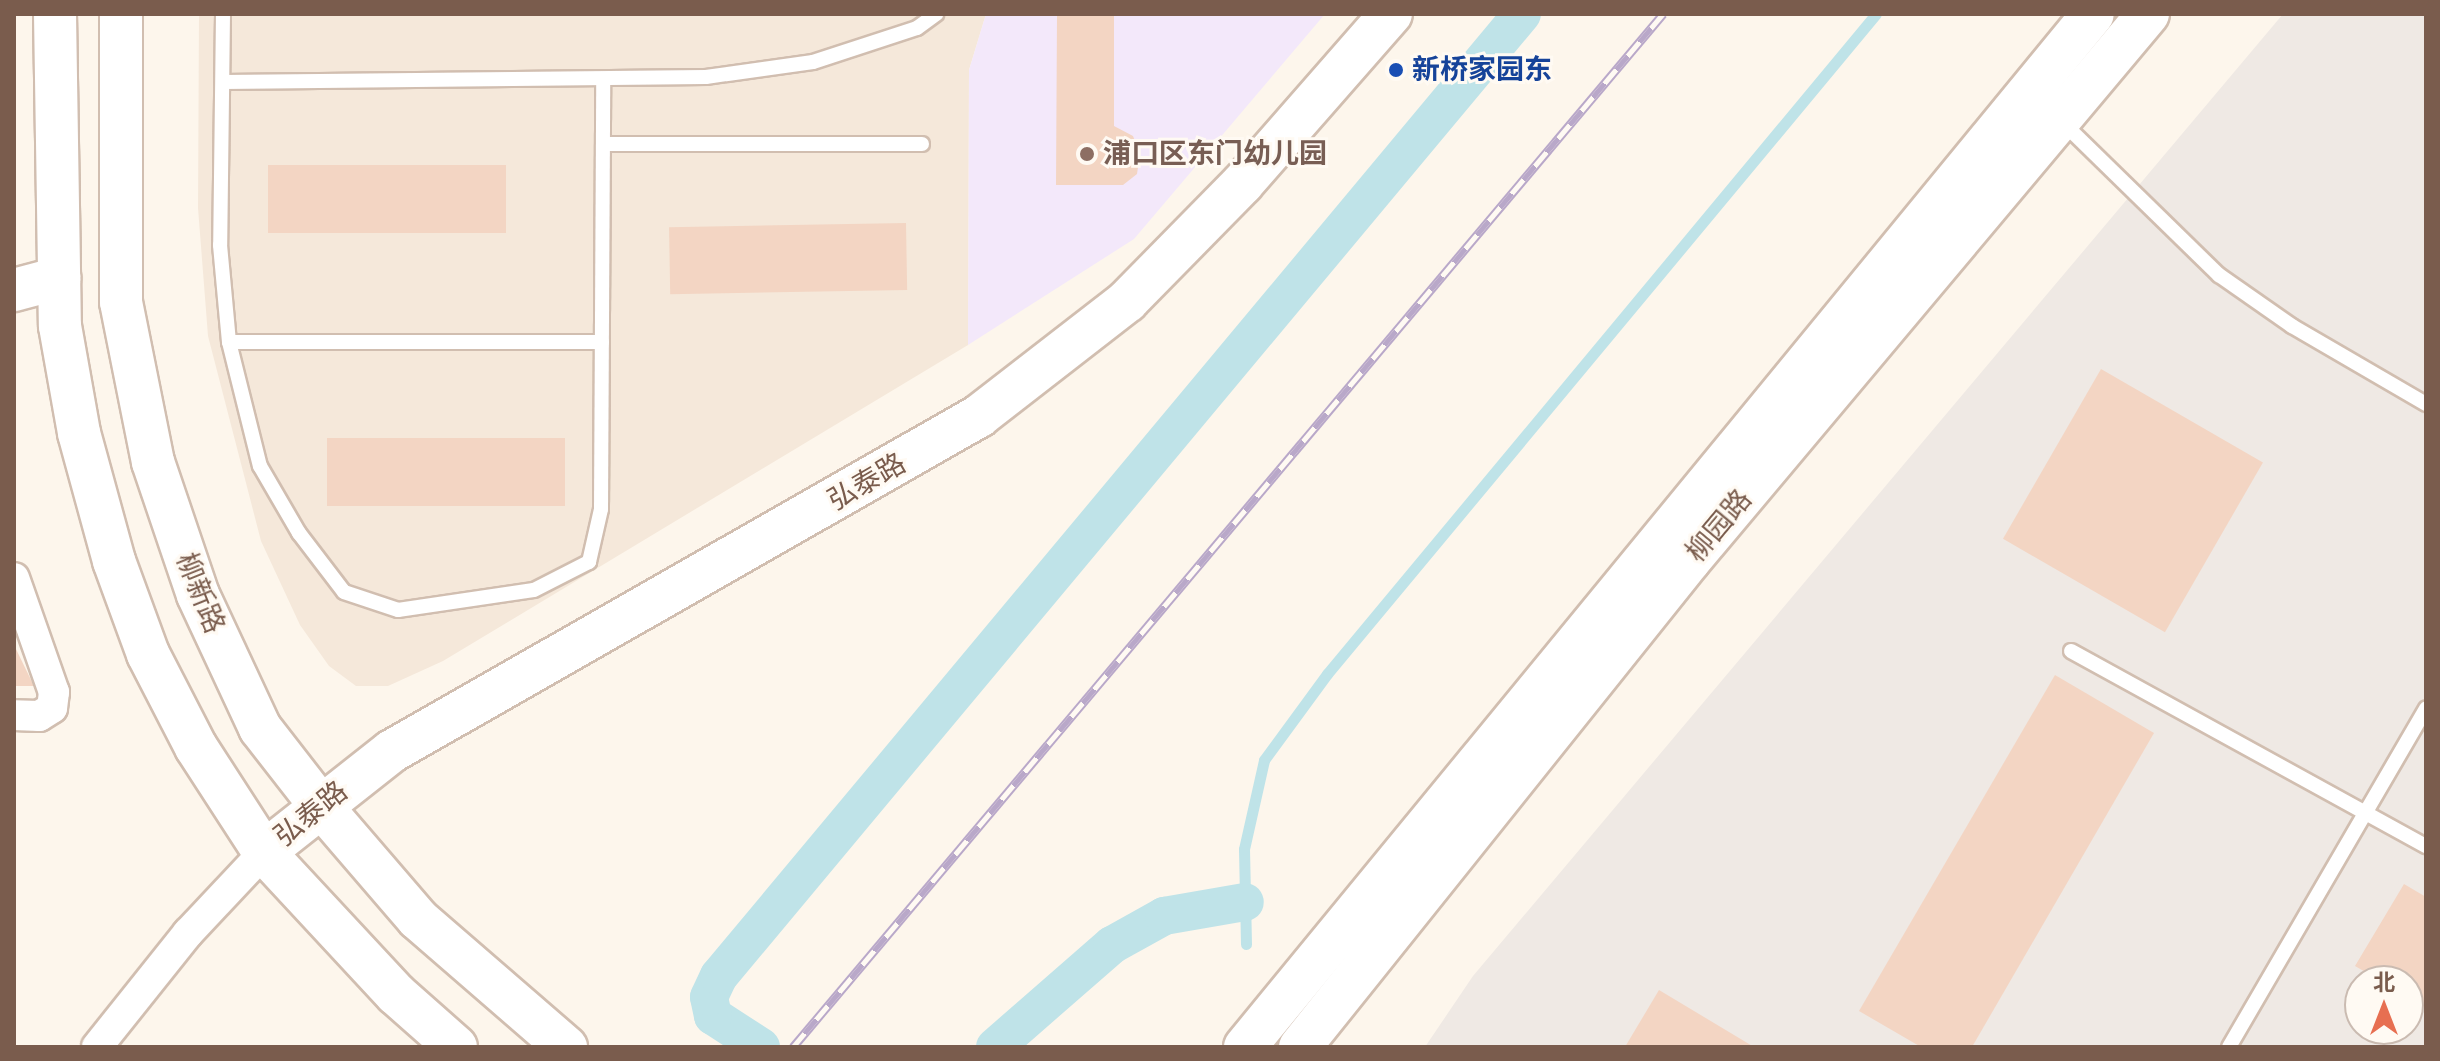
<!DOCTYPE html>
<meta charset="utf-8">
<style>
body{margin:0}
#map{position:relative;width:2440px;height:1061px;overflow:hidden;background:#fdf6ec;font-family:Roboto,"Noto Sans SC",sans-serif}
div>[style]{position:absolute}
.residential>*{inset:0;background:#f5e8da}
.industrial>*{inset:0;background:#efe9e4}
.education>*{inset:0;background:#f3e8fa}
.stream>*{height:11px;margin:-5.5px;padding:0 5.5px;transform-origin:5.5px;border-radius:5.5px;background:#bfe3e8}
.canal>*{height:38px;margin:-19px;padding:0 19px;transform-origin:19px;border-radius:19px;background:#bfe3e8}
.building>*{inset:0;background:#f3d5c3;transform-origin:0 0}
.roads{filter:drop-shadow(2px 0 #d1beb0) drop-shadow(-2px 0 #d1beb0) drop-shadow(0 2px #d1beb0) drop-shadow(0 -2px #d1beb0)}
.lane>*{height:14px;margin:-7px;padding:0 7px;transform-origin:7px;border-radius:7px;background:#fff}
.street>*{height:30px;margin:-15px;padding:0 15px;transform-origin:15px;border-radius:15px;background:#fff}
.secondary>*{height:42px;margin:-21px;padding:0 21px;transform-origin:21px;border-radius:21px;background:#fff}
.rail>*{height:9px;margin-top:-4.5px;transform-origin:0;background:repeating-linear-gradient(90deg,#fffaf3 0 18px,#b9a8c9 0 36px);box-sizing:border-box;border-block:2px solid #b9a8c9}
.dots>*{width:22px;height:22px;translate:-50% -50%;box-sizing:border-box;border:4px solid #fffaf3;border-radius:50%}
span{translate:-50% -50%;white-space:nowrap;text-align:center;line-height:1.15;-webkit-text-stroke:6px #fffaf3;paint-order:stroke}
.transit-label{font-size:28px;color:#164399;font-weight:700}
.left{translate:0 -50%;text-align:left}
.education-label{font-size:28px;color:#785e54;font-weight:700}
.street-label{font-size:28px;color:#7a5c4d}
.frame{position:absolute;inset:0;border:16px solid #7a5c4d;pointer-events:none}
.north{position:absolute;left:2344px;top:965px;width:80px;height:80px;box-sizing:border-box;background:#fffaf3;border:2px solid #cabbb1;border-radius:50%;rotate:0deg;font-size:22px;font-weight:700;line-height:32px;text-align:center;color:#7a5c4d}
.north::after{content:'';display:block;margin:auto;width:28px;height:36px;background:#e76f51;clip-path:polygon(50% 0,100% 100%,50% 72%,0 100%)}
</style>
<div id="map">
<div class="residential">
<div style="clip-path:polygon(199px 14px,986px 14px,969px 70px,968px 345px,443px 661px,388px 686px,356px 686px,329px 666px,300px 625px,261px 541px,208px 336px,198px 208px)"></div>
</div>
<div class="industrial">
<div style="clip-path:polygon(evenodd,2283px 14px,2426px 14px,2426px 1047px,1425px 1047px,1473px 976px,2283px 14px,2360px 981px,2408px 981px,2408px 1029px,2360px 1029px,2360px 981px)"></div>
</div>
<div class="education">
<div style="clip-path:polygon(986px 14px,1325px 14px,1134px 239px,968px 345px,969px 70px)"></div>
</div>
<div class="stream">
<div style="left:1246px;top:944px;width:95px;rotate:-91.2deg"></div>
<div style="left:1244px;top:849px;width:91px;rotate:-77.3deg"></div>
<div style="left:1264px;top:760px;width:107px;rotate:-53.8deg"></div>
<div style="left:1327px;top:674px;width:858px;rotate:-50.25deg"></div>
</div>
<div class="canal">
<div style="left:761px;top:1047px;width:57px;rotate:-147.1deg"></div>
<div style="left:713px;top:1016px;width:19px;rotate:-102deg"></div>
<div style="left:709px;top:997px;width:23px;rotate:-65deg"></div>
<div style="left:719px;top:976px;width:1253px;rotate:-50.15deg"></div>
<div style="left:995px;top:1047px;width:155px;rotate:-41.1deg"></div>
<div style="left:1112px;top:945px;width:60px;rotate:-29.1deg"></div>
<div style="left:1164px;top:916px;width:82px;rotate:-9.8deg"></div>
</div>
<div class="building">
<div style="clip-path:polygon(1057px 14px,1114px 14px,1114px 126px,1133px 136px,1140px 154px,1137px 174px,1123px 185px,1056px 185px)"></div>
<div style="left:268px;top:165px;width:238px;height:68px"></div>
<div style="left:906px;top:223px;width:67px;height:237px;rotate:89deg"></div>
<div style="left:2101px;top:369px;width:187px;height:196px;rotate:30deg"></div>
<div style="left:565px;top:438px;width:68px;height:238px;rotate:90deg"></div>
<div style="clip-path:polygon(14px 645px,34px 686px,14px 686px)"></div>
<div style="clip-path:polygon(2055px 675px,2154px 733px,1972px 1047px,1921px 1047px,1859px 1011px)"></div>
<div style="clip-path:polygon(2404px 884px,2426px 897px,2426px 1008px,2408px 997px,2408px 981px,2381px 981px,2355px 966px)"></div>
<div style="clip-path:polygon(1659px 990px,1754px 1047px,1625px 1047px)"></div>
</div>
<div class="roads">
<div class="lane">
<div style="left:223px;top:14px;width:231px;rotate:90.7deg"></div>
<div style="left:220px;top:245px;width:97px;rotate:84.7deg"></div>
<div style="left:229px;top:342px;width:128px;rotate:76deg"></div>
<div style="left:260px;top:466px;width:78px;rotate:59.8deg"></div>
<div style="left:299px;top:533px;width:74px;rotate:52.7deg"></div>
<div style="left:344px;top:592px;width:57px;rotate:18.4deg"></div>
<div style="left:398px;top:610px;width:137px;rotate:-8.4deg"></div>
<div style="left:534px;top:590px;width:62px;rotate:-27deg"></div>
<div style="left:589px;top:562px;width:54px;rotate:-77.2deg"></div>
<div style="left:601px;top:509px;width:427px;rotate:-89.7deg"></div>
<div style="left:223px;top:82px;width:483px;rotate:-0.6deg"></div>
<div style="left:706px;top:77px;width:108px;rotate:-8deg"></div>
<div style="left:813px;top:62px;width:109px;rotate:-18.1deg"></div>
<div style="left:917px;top:28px;width:24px;rotate:-36deg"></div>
<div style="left:2061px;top:121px;width:221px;rotate:44.3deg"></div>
<div style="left:2219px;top:275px;width:89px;rotate:34.9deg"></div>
<div style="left:2292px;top:326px;width:155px;rotate:30.2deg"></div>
<div style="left:603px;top:144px;width:319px"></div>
<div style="left:229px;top:342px;width:373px"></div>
<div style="left:2071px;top:651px;width:405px;rotate:28.8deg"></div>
<div style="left:2229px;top:1047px;width:392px;rotate:-59.8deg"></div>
</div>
<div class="street">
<div style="left:14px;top:578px;width:121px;rotate:70.7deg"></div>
<div style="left:54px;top:692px;width:16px;rotate:97deg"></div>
<div style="left:52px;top:708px;width:15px;rotate:148deg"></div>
<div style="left:39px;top:716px;width:25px;rotate:-178deg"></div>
<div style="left:97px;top:1047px;width:146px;rotate:-51.4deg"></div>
<div style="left:188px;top:933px;width:111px;rotate:-46.8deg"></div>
</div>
<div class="secondary">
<div style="left:55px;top:14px;width:312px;rotate:89.1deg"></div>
<div style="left:60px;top:326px;width:109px;rotate:79.9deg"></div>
<div style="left:79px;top:433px;width:133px;rotate:74.7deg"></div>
<div style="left:114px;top:561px;width:99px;rotate:69.9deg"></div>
<div style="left:148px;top:654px;width:105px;rotate:62.7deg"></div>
<div style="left:196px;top:747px;width:125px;rotate:57.1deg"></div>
<div style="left:264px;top:852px;width:194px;rotate:47.1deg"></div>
<div style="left:396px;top:994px;width:80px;rotate:41.5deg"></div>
<div style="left:121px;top:14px;width:288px;rotate:90deg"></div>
<div style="left:121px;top:302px;width:163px;rotate:78.7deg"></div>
<div style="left:153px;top:462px;width:140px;rotate:71.3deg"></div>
<div style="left:198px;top:595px;width:147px;rotate:65deg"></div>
<div style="left:260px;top:728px;width:98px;rotate:52.1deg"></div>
<div style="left:320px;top:805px;width:150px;rotate:49.3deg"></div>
<div style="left:418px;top:919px;width:196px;rotate:40.9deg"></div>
<div style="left:14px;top:290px;width:47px;rotate:-14.9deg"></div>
<div style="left:264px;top:852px;width:163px;rotate:-38.3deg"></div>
<div style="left:392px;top:751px;width:676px;rotate:-29.71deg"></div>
<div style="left:979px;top:416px;width:187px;rotate:-37.8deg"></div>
<div style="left:1127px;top:301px;width:164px;rotate:-45.5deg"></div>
<div style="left:1242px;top:184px;width:226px;rotate:-48.8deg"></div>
<div style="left:1245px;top:1047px;width:1336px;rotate:-50.62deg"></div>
<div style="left:1300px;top:1047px;width:623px;rotate:-51.33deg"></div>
<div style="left:1689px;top:561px;width:714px;rotate:-50deg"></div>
</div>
</div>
<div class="rail">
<div style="left:793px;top:1047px;width:1351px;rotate:-49.9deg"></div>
</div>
<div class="dots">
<div style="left:1396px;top:70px;background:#1a4fb4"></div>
<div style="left:1087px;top:154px;background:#8d6e63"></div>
</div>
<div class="transit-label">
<span class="left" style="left:1412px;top:70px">新桥家园东</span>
</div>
<div class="education-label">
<span class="left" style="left:1103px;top:154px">浦口区东门幼儿园</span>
</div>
<div class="street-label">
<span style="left:867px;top:482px;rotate:-30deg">弘泰路</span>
<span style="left:1719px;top:526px;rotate:-50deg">柳园路</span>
<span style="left:200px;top:593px;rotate:68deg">柳新路</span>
<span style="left:311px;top:814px;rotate:-39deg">弘泰路</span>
</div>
<div class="frame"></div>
<div class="north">北</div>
</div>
